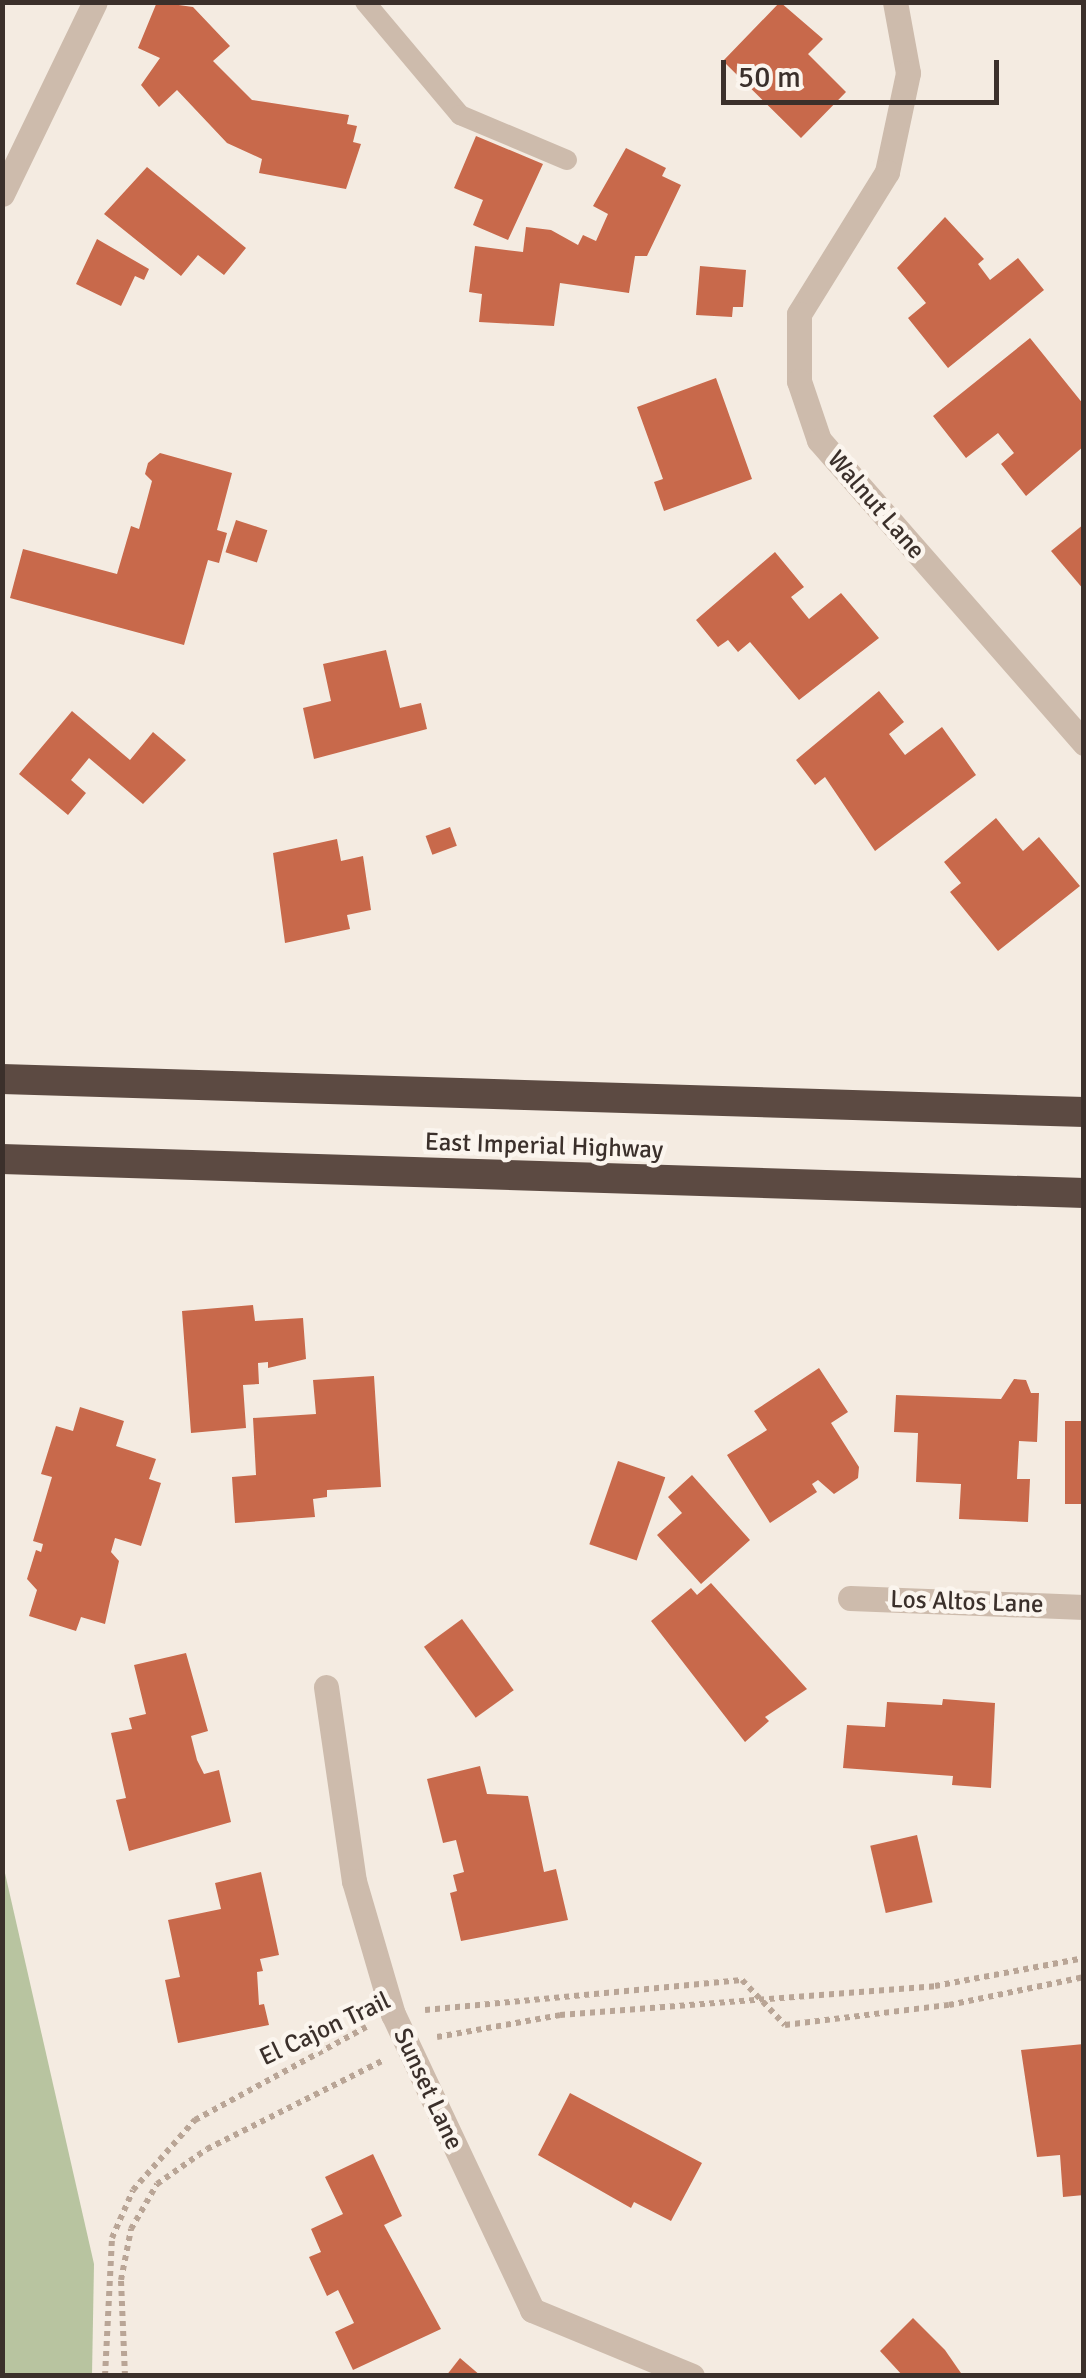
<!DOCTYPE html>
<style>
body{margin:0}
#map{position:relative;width:1086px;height:2378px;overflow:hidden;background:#f4ebe1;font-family:Signika,sans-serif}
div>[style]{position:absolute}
.green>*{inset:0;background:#b8c4a0}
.building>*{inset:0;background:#c8694b;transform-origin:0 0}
.path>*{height:6px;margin-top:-3px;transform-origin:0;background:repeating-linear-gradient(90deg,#b9a596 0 5px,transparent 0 10px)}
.service>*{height:20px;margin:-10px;padding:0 10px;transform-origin:10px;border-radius:10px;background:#cdbbac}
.minor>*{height:25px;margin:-12.5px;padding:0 12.5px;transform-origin:12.5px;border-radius:12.5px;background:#cdbbac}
.tertiary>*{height:25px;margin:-12.5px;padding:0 12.5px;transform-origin:12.5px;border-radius:12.5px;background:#cdbbac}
.motorway>*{height:30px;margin:-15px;padding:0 15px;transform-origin:15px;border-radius:15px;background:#5c4a42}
span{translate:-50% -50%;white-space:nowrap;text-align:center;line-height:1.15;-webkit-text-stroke:9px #fbf5ee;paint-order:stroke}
.street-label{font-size:25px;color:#3b302b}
.frame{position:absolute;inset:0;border:5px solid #3b302b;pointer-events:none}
.scale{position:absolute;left:721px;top:60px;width:278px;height:45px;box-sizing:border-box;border:5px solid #3b302b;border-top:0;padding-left:12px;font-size:30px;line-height:35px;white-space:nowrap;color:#3b302b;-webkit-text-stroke:8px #fbf5ee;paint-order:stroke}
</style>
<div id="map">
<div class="green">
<div style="clip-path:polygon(2px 1860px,94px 2264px,92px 2375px,3px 2375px)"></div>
</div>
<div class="building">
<div style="clip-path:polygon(157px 2px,193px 7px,230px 46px,213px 61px,252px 100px,349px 115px,347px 124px,357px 126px,353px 142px,361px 144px,346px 189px,259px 173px,262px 159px,227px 143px,177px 90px,159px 107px,141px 85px,160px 58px,138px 48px)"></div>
<div style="clip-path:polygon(780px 2px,823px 39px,808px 54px,846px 92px,801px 138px,723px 61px)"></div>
<div style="clip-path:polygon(476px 136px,543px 164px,508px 240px,473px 225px,483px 200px,454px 188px)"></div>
<div style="clip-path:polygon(626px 148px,666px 168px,662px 176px,681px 185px,647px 256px,635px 256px,629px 293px,560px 283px,554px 326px,479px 322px,482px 294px,469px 292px,475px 246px,523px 252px,526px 227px,551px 230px,578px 245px,583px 235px,596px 241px,608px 214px,593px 206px)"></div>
<div style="clip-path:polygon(147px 167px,246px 248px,224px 275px,198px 255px,181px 276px,104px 214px)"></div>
<div style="clip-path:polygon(945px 217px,984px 259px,978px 264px,990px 280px,1018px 258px,1044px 290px,948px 368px,908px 318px,926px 303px,897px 268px)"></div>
<div style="clip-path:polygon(97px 239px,149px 269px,144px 280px,135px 276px,121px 306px,76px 284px)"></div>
<div style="clip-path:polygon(700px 266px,746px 270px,743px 307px,733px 307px,732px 317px,696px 315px)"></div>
<div style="clip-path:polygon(1030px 338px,1084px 405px,1084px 446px,1026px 496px,1001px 464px,1014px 453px,998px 433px,966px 458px,933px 416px)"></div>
<div style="clip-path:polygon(716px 378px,752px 479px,664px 511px,654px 482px,663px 479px,637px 407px)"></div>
<div style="clip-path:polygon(160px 453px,232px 473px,217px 530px,227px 533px,219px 563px,208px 560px,184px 645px,10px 598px,23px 549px,117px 574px,131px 526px,139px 529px,152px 481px,145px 474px,148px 463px)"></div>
<div style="left:236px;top:520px;width:33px;height:34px;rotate:18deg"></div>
<div style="clip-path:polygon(1084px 524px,1084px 590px,1051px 551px)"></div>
<div style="clip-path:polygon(775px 552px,804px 587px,791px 597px,809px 619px,841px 593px,879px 638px,799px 700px,750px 642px,738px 652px,728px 640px,718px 647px,696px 620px)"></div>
<div style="clip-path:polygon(386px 650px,400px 708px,421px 703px,427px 729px,314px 759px,303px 708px,331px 701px,323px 664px)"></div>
<div style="clip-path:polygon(879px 691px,904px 722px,889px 734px,905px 755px,942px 727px,976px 775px,875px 851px,825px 777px,815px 785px,796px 760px)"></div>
<div style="clip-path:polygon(72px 711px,130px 760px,153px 732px,186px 760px,143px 804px,89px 758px,71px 780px,86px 793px,68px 815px,19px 774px)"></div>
<div style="clip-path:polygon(996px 818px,1023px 851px,1039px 837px,1080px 886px,998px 951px,950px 892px,961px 883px,944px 862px)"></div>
<div style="left:450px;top:827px;width:20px;height:26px;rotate:70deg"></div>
<div style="clip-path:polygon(337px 839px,341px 861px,363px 856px,371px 910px,347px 915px,350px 929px,285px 943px,273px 853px)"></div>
<div style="clip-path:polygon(253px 1305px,255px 1321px,303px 1318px,306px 1359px,268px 1368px,268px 1362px,258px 1363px,259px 1384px,243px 1385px,246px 1428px,191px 1433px,182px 1311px)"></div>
<div style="clip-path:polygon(819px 1368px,848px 1412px,831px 1423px,859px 1467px,858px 1478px,834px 1494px,818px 1480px,812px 1484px,817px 1492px,770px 1523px,727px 1455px,767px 1430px,754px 1411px)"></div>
<div style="clip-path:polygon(374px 1376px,381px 1487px,327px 1490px,327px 1497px,313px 1499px,315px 1517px,235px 1523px,232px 1477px,256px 1475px,253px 1418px,316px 1414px,313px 1380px)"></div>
<div style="clip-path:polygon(1014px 1379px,1026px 1380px,1031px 1393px,1039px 1393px,1037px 1442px,1019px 1441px,1017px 1479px,1030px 1479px,1028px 1522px,959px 1519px,961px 1484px,916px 1482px,918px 1433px,894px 1432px,896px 1395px,1001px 1399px)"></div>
<div style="clip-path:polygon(80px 1407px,124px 1421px,116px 1446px,156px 1459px,149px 1479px,161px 1483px,141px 1546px,115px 1538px,111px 1552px,119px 1561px,105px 1624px,81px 1617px,76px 1631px,29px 1616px,37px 1590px,27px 1579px,36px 1550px,41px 1552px,43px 1544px,33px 1541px,52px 1477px,41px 1474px,56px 1426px,73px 1431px)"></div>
<div style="left:1065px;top:1421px;width:19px;height:83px"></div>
<div style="left:618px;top:1461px;width:50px;height:88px;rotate:19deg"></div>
<div style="clip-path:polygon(692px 1475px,750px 1540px,701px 1584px,657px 1535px,682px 1513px,668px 1497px)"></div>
<div style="clip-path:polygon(711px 1583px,807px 1689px,765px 1717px,769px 1721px,745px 1742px,651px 1621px,691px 1588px,697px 1595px)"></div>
<div style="left:462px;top:1619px;width:88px;height:47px;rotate:54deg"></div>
<div style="clip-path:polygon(186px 1653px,208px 1731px,191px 1736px,197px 1760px,204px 1774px,219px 1770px,231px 1822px,129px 1851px,116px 1800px,126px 1798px,111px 1733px,132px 1729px,129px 1718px,146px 1714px,134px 1665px)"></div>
<div style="clip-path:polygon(943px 1699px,995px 1703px,991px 1788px,952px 1785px,953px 1776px,843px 1768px,847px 1725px,885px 1727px,887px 1702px,942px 1705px)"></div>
<div style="clip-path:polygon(480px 1766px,487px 1794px,528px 1796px,544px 1872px,556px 1869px,568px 1920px,461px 1941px,450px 1893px,457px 1891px,453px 1875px,464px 1872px,456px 1840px,443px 1843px,427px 1779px)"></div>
<div style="left:917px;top:1835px;width:69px;height:48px;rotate:77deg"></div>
<div style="clip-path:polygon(261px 1872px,279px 1955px,260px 1959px,263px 1971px,257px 1972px,259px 2005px,264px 2004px,269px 2025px,178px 2043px,165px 1980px,180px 1977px,168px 1920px,221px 1909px,215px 1883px)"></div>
<div style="clip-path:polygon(1084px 2044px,1084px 2195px,1063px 2197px,1060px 2155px,1037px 2157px,1021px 2050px)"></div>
<div style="clip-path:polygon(570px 2093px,702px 2163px,671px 2221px,634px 2202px,631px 2208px,538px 2155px)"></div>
<div style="clip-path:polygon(373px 2154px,402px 2216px,384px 2225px,441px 2329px,353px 2370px,335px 2332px,354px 2323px,338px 2290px,327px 2296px,309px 2257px,321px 2252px,311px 2229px,343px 2214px,325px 2177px)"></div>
<div style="clip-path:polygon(913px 2318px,945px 2350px,963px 2376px,903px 2376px,880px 2351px)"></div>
<div style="clip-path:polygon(460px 2358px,481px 2376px,446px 2376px)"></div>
</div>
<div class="path">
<div style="left:425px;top:2010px;width:318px;rotate:-5.4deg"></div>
<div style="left:742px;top:1980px;width:62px;rotate:46.3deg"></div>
<div style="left:785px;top:2025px;width:165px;rotate:-7deg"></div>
<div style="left:949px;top:2005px;width:138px;rotate:-11.7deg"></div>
<div style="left:437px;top:2037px;width:125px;rotate:-10.1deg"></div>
<div style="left:560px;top:2015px;width:376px;rotate:-4.4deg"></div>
<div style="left:935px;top:1986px;width:152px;rotate:-10.6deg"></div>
<div style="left:105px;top:2376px;width:138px;rotate:-87.1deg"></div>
<div style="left:112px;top:2238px;width:52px;rotate:-66.4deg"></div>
<div style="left:133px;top:2190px;width:94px;rotate:-48.5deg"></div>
<div style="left:195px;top:2120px;width:195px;rotate:-28.5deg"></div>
<div style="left:125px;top:2376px;width:96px;rotate:-92.4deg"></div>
<div style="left:121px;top:2280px;width:52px;rotate:-78.9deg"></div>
<div style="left:131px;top:2229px;width:52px;rotate:-60deg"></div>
<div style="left:157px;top:2184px;width:61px;rotate:-35deg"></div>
<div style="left:207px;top:2149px;width:198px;rotate:-26.7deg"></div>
</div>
<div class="service">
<div style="left:365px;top:2px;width:148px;rotate:49.9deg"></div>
<div style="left:460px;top:115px;width:116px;rotate:22.8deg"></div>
</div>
<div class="minor">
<div style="left:895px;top:2px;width:72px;rotate:79.6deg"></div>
<div style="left:908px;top:73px;width:101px;rotate:102deg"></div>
<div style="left:887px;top:172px;width:167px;rotate:121.8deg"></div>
<div style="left:799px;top:314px;width:67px;rotate:90deg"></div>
<div style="left:799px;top:381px;width:62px;rotate:71.3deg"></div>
<div style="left:819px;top:440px;width:403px;rotate:48.8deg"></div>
<div style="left:850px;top:1598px;width:234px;rotate:2.2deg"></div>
<div style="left:326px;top:1687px;width:196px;rotate:81.8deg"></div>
<div style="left:354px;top:1881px;width:139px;rotate:73.7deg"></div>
<div style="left:393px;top:2014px;width:327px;rotate:64.8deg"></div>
<div style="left:532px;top:2310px;width:173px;rotate:22.4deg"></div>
</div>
<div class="tertiary">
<div style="left:2px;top:194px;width:213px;rotate:-64.2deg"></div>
</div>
<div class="motorway">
<div style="left:2px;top:1079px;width:1083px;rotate:1.75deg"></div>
<div style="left:2px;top:1159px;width:1083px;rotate:1.8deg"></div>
</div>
<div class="street-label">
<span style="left:876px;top:505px;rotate:49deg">Walnut Lane</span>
<span style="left:544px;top:1146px;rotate:2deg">East Imperial Highway</span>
<span style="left:967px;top:1602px;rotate:2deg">Los Altos Lane</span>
<span style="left:325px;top:2029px;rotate:-25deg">El Cajon Trail</span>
<span style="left:428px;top:2089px;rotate:65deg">Sunset Lane</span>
</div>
<div class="frame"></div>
<div class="scale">50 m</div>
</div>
